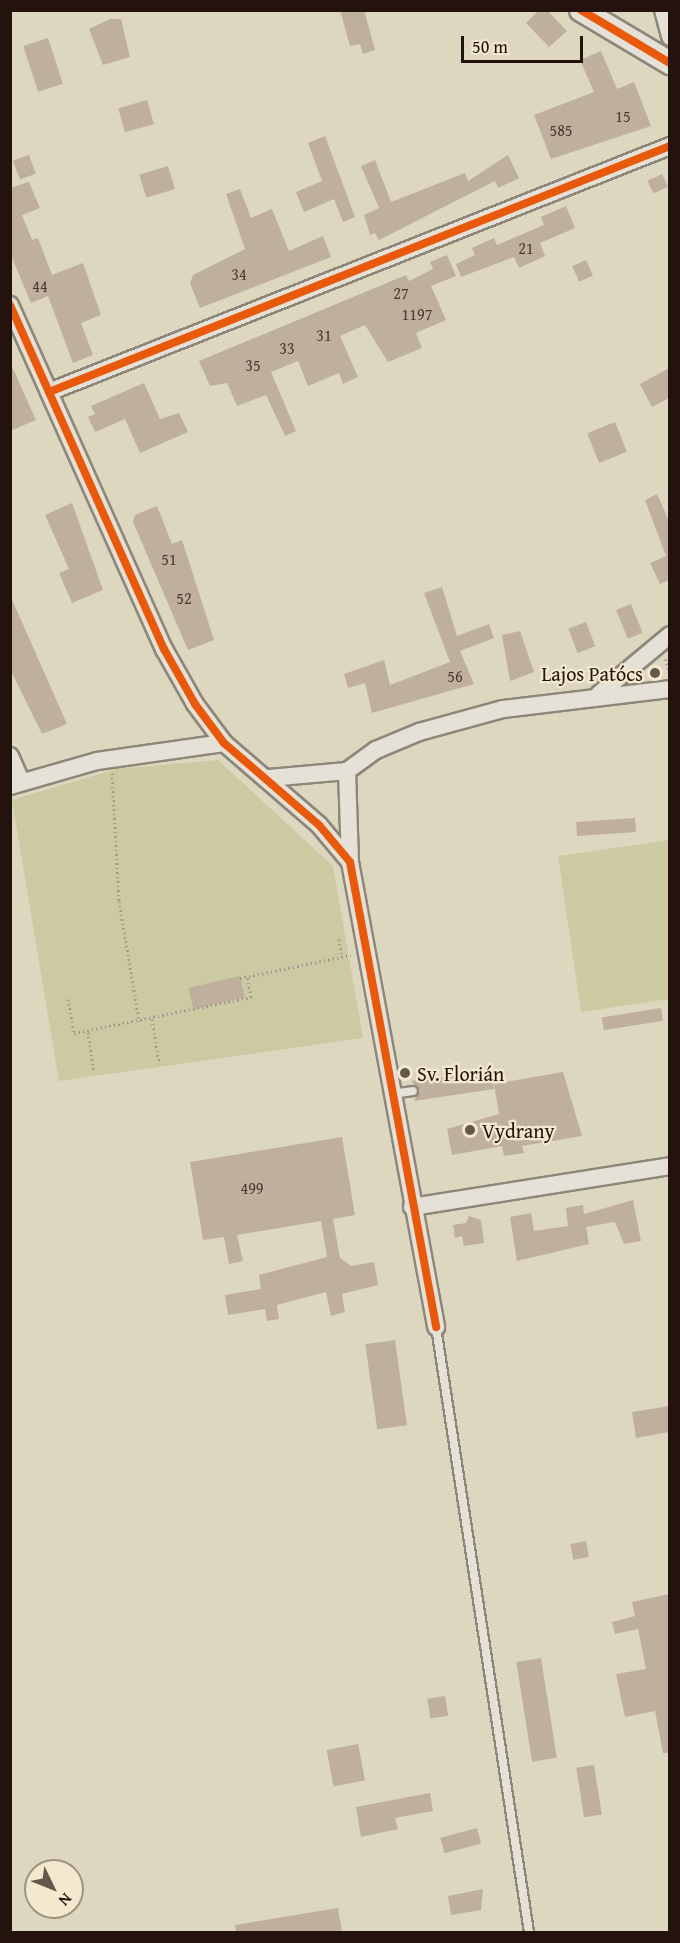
<!DOCTYPE html>
<meta charset="utf-8">
<style>
body{margin:0}
#map{position:relative;width:680px;height:1943px;overflow:hidden;background:#ded7c0;font-family:"Gentium Book Plus",serif}
div>[style]{position:absolute}
.green>*{inset:0;background:#cccaa2}
.building>*{inset:0;background:#bfaf9d;transform-origin:0 0}
.path>*{height:3px;margin-top:-1.5px;transform-origin:0;background:repeating-linear-gradient(90deg,#a09c92 0 1.5px,transparent 0 4.5px)}
.roads{filter:drop-shadow(2px 0 #8d877a) drop-shadow(-2px 0 #8d877a) drop-shadow(0 2px #8d877a) drop-shadow(0 -2px #8d877a)}
.lane>*{height:8px;margin:-4px;padding:0 4px;transform-origin:4px;border-radius:4px;background:#e5e1d6}
.street>*{height:16px;margin:-8px;padding:0 8px;transform-origin:8px;border-radius:8px;background:#e5e1d6}
.secondary>*{height:22px;margin:-11px;padding:0 11px;transform-origin:11px;border-radius:11px;background:#e5e1d6}
.cycleway>*{height:8px;margin:-4px;padding:0 4px;transform-origin:4px;border-radius:4px;background:#e8590c}
.dots>*{width:16px;height:16px;translate:-50% -50%;box-sizing:border-box;border:3px solid #f2e9ce;border-radius:50%}
span{translate:-50% -50%;white-space:nowrap;text-align:center;line-height:1.15;-webkit-text-stroke:4.5px #f2e9ce;paint-order:stroke}
.number-label{font-size:16px;color:#4a3a30}
.number-label span{-webkit-text-stroke-width:0}
.poi-label{font-size:20px;color:#23130c}
.right{translate:-100% -50%;text-align:right}
.left{translate:0 -50%;text-align:left}
.frame{position:absolute;inset:0;border:12px solid #23130c;pointer-events:none}
.north{position:absolute;left:24px;top:1859px;width:60px;height:60px;box-sizing:border-box;background:#f2e9ce;border:2px solid #9f9380;border-radius:50%;rotate:133deg;font-size:16px;font-weight:700;line-height:24px;text-align:center;color:#23130c}
.north::after{content:'';display:block;margin:auto;width:21px;height:27px;background:#64584b;clip-path:polygon(50% 0,100% 100%,50% 72%,0 100%)}
.scale{position:absolute;left:461px;top:36px;width:122px;height:27px;box-sizing:border-box;border:3px solid #23130c;border-top:0;padding-left:8px;font-size:18px;line-height:21px;white-space:nowrap;color:#23130c;-webkit-text-stroke:4px #f2e9ce;paint-order:stroke}
</style>
<div id="map">
<div class="green">
<div style="clip-path:polygon(218px 760px,333px 866px,363px 1038px,59px 1081px,12px 800px,116px 769px)"></div>
<div style="clip-path:polygon(669px 840px,669px 999px,581px 1012px,558px 856px)"></div>
</div>
<div class="building">
<div style="clip-path:polygon(340px 10px,364px 10px,375px 50px,363px 54px,360px 44px,350px 46px)"></div>
<div style="clip-path:polygon(539px 10px,547px 10px,567px 31px,549px 47px,526px 23px)"></div>
<div style="clip-path:polygon(110px 19px,121px 19px,130px 57px,103px 65px,89px 29px)"></div>
<div style="left:48px;top:38px;width:48px;height:26px;rotate:72deg"></div>
<div style="clip-path:polygon(601px 51px,617px 89px,634px 82px,651px 126px,551px 159px,534px 115px,594px 92px,580px 60px)"></div>
<div style="left:147px;top:100px;width:25px;height:30px;rotate:74deg"></div>
<div style="clip-path:polygon(325px 136px,355px 217px,343px 222px,334px 199px,304px 212px,296px 192px,322px 181px,308px 143px)"></div>
<div style="left:29px;top:155px;width:20px;height:17px;rotate:70deg"></div>
<div style="clip-path:polygon(508px 155px,519px 178px,498px 188px,495px 181px,379px 240px,375px 233px,370px 235px,364px 215px,379px 208px,361px 166px,375px 160px,391px 202px,465px 173px,468px 181px)"></div>
<div style="left:168px;top:166px;width:24px;height:30px;rotate:73deg"></div>
<div style="left:662px;top:174px;width:14px;height:16px;rotate:65deg"></div>
<div style="clip-path:polygon(29px 182px,40px 208px,22px 215px,32px 240px,38px 238px,52px 275px,83px 263px,101px 315px,81px 323px,93px 355px,73px 363px,48px 296px,31px 303px,10px 253px,10px 188px)"></div>
<div style="clip-path:polygon(240px 189px,251px 218px,272px 209px,289px 251px,323px 236px,331px 257px,200px 308px,190px 283px,193px 275px,245px 249px,226px 194px)"></div>
<div style="clip-path:polygon(566px 206px,575px 228px,540px 243px,545px 256px,519px 268px,514px 257px,461px 277px,456px 264px,475px 255px,472px 248px,494px 238px,497px 245px,544px 225px,541px 217px)"></div>
<div style="clip-path:polygon(447px 255px,456px 276px,431px 286px,446px 320px,416px 333px,422px 348px,388px 362px,365px 325px,340px 336px,358px 377px,343px 384px,339px 373px,308px 386px,298px 361px,271px 372px,296px 431px,285px 436px,266px 395px,237px 406px,227px 383px,210px 386px,199px 361px,406px 275px,409px 281px,433px 269px,430px 262px)"></div>
<div style="left:586px;top:260px;width:17px;height:15px;rotate:66deg"></div>
<div style="clip-path:polygon(10px 362px,36px 420px,10px 431px)"></div>
<div style="clip-path:polygon(669px 368px,669px 398px,652px 407px,640px 384px)"></div>
<div style="clip-path:polygon(144px 383px,160px 419px,179px 413px,188px 432px,140px 453px,125px 419px,95px 432px,88px 417px,95px 414px,91px 406px)"></div>
<div style="left:615px;top:422px;width:32px;height:30px;rotate:68deg"></div>
<div style="clip-path:polygon(657px 494px,669px 521px,669px 580px,660px 584px,650px 563px,666px 556px,645px 500px)"></div>
<div style="clip-path:polygon(72px 503px,103px 590px,72px 603px,59px 573px,69px 569px,45px 515px)"></div>
<div style="clip-path:polygon(157px 506px,172px 544px,182px 540px,214px 640px,188px 650px,133px 522px,135px 515px)"></div>
<div style="clip-path:polygon(442px 587px,457px 636px,489px 624px,494px 638px,460px 651px,474px 684px,372px 713px,365px 683px,348px 688px,344px 674px,384px 660px,390px 685px,450px 662px,424px 593px)"></div>
<div style="clip-path:polygon(10px 595px,67px 724px,42px 734px,10px 669px)"></div>
<div style="left:631px;top:604px;width:31px;height:16px;rotate:68deg"></div>
<div style="left:586px;top:622px;width:26px;height:19px;rotate:69deg"></div>
<div style="clip-path:polygon(520px 631px,534px 672px,510px 681px,502px 635px)"></div>
<div style="left:635px;top:818px;width:14px;height:59px;rotate:86deg"></div>
<div style="left:240px;top:976px;width:22px;height:53px;rotate:77deg"></div>
<div style="left:661px;top:1008px;width:13px;height:60px;rotate:81deg"></div>
<div style="clip-path:polygon(491px 1072px,494px 1089px,414px 1101px,419px 1090px,411px 1081px)"></div>
<div style="clip-path:polygon(563px 1072px,582px 1136px,522px 1146px,524px 1153px,504px 1156px,502px 1146px,452px 1155px,447px 1129px,499px 1114px,494px 1084px)"></div>
<div style="clip-path:polygon(342px 1137px,355px 1215px,333px 1219px,340px 1258px,351px 1266px,374px 1262px,378px 1285px,342px 1294px,345px 1312px,331px 1316px,326px 1292px,277px 1305px,279px 1319px,267px 1321px,265px 1309px,228px 1315px,225px 1295px,261px 1289px,259px 1275px,327px 1257px,321px 1221px,237px 1235px,243px 1261px,229px 1264px,224px 1237px,203px 1240px,190px 1162px)"></div>
<div style="clip-path:polygon(633px 1200px,641px 1241px,624px 1244px,615px 1222px,586px 1227px,589px 1244px,517px 1261px,510px 1217px,531px 1213px,534px 1231px,568px 1226px,566px 1208px,583px 1205px,584px 1214px)"></div>
<div style="clip-path:polygon(469px 1216px,481px 1220px,484px 1243px,464px 1246px,462px 1236px,455px 1238px,453px 1225px,466px 1223px)"></div>
<div style="left:395px;top:1340px;width:86px;height:30px;rotate:82deg"></div>
<div style="clip-path:polygon(669px 1406px,669px 1432px,636px 1438px,632px 1412px)"></div>
<div style="left:586px;top:1541px;width:16px;height:16px;rotate:79deg"></div>
<div style="clip-path:polygon(669px 1594px,669px 1753px,663px 1753px,655px 1711px,625px 1717px,616px 1674px,646px 1669px,638px 1629px,615px 1634px,612px 1622px,635px 1616px,632px 1602px)"></div>
<div style="left:541px;top:1658px;width:101px;height:25px;rotate:81deg"></div>
<div style="left:445px;top:1696px;width:20px;height:18px;rotate:81deg"></div>
<div style="left:358px;top:1744px;width:37px;height:32px;rotate:79deg"></div>
<div style="left:594px;top:1765px;width:50px;height:18px;rotate:81deg"></div>
<div style="clip-path:polygon(430px 1793px,433px 1811px,395px 1818px,398px 1829px,361px 1837px,356px 1807px)"></div>
<div style="left:477px;top:1828px;width:16px;height:38px;rotate:75deg"></div>
<div style="clip-path:polygon(483px 1889px,481px 1910px,451px 1915px,448px 1896px)"></div>
<div style="clip-path:polygon(338px 1908px,342px 1932px,236px 1932px,235px 1925px)"></div>
</div>
<div class="path">
<div style="left:665px;top:659px;width:14px;rotate:69deg"></div>
<div style="left:112px;top:773px;width:128px;rotate:86.9deg"></div>
<div style="left:119px;top:901px;width:122px;rotate:80.5deg"></div>
<div style="left:339px;top:939px;width:18px;rotate:81deg"></div>
<div style="left:240px;top:978px;width:113px;rotate:-11.7deg"></div>
<div style="left:68px;top:999px;width:35px;rotate:80deg"></div>
<div style="left:74px;top:1033px;width:181px;rotate:-11.5deg"></div>
<div style="left:251px;top:997px;width:20px;rotate:-101deg"></div>
<div style="left:152px;top:1019px;width:45px;rotate:81deg"></div>
<div style="left:88px;top:1032px;width:40px;rotate:81.5deg"></div>
</div>
<div class="roads">
<div class="lane">
<div style="left:392px;top:1094px;width:21px;rotate:-8deg"></div>
<div style="left:436px;top:1327px;width:612px;rotate:81.26deg"></div>
</div>
<div class="street">
<div style="left:663px;top:10px;width:28px;rotate:75deg"></div>
<div style="left:10px;top:305px;width:377px;rotate:65.9deg"></div>
<div style="left:164px;top:649px;width:63px;rotate:60.6deg"></div>
<div style="left:195px;top:704px;width:49px;rotate:53.4deg"></div>
<div style="left:224px;top:743px;width:125px;rotate:40.8deg"></div>
<div style="left:319px;top:825px;width:48px;rotate:50deg"></div>
<div style="left:350px;top:862px;width:473px;rotate:79.5deg"></div>
<div style="left:49px;top:392px;width:668px;rotate:-21.61deg"></div>
<div style="left:599px;top:694px;width:92px;rotate:-39.7deg"></div>
<div style="left:10px;top:756px;width:27px;rotate:66deg"></div>
<div style="left:347px;top:771px;width:90px;rotate:88.1deg"></div>
<div style="left:269px;top:778px;width:78px;rotate:-5.1deg"></div>
<div style="left:347px;top:771px;width:36px;rotate:-36deg"></div>
<div style="left:376px;top:750px;width:47px;rotate:-22.7deg"></div>
<div style="left:419px;top:732px;width:87px;rotate:-15.3deg"></div>
<div style="left:503px;top:709px;width:168px;rotate:-6.8deg"></div>
<div style="left:10px;top:786px;width:91px;rotate:-16deg"></div>
<div style="left:97px;top:761px;width:128px;rotate:-8.1deg"></div>
<div style="left:412px;top:1207px;width:261px;rotate:-9deg"></div>
</div>
<div class="secondary">
<div style="left:581px;top:10px;width:104px;rotate:30.8deg"></div>
</div>
</div>
<div class="cycleway">
<div style="left:581px;top:10px;width:104px;rotate:30.8deg"></div>
<div style="left:10px;top:305px;width:377px;rotate:65.9deg"></div>
<div style="left:164px;top:649px;width:63px;rotate:60.6deg"></div>
<div style="left:195px;top:704px;width:49px;rotate:53.4deg"></div>
<div style="left:224px;top:743px;width:125px;rotate:40.8deg"></div>
<div style="left:319px;top:825px;width:48px;rotate:50deg"></div>
<div style="left:350px;top:862px;width:473px;rotate:79.5deg"></div>
<div style="left:49px;top:392px;width:668px;rotate:-21.61deg"></div>
</div>
<div class="dots">
<div style="left:655px;top:673px;background:#64584b"></div>
<div style="left:405px;top:1073px;background:#64584b"></div>
<div style="left:470px;top:1130px;background:#64584b"></div>
</div>
<div class="number-label">
<span style="left:623px;top:116px">15</span>
<span style="left:561px;top:130px">585</span>
<span style="left:526px;top:248px">21</span>
<span style="left:239px;top:274px">34</span>
<span style="left:40px;top:286px">44</span>
<span style="left:401px;top:293px">27</span>
<span style="left:417px;top:314px">1197</span>
<span style="left:324px;top:335px">31</span>
<span style="left:287px;top:348px">33</span>
<span style="left:253px;top:365px">35</span>
<span style="left:169px;top:559px">51</span>
<span style="left:184px;top:598px">52</span>
<span style="left:455px;top:676px">56</span>
<span style="left:252px;top:1188px">499</span>
</div>
<div class="poi-label">
<span class="right" style="left:643px;top:673px">Lajos Patócs</span>
<span class="left" style="left:417px;top:1073px">Sv. Florián</span>
<span class="left" style="left:482px;top:1130px">Vydrany</span>
</div>
<div class="frame"></div>
<div class="north">N</div>
<div class="scale">50 m</div>
</div>
